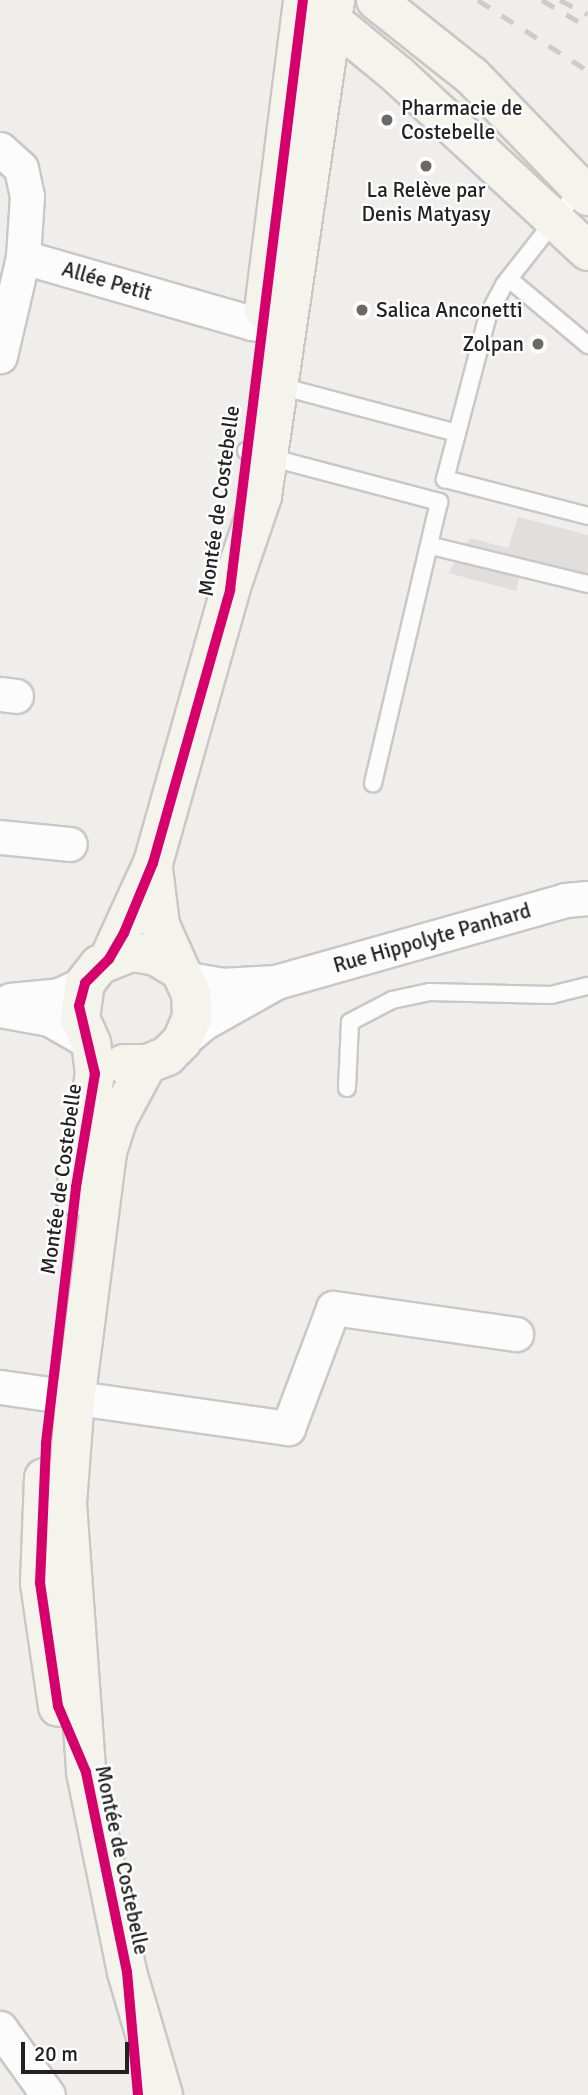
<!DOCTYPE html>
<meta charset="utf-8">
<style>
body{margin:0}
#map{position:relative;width:588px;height:2095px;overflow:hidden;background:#f0eeeb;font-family:Signika,sans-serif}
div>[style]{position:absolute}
.parking>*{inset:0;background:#e0dfde}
.roads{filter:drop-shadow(2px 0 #c9c8c7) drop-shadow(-2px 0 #c9c8c7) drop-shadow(0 2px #c9c8c7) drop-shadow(0 -2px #c9c8c7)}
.lane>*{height:16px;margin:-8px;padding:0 8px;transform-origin:8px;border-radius:8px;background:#fdfcfc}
.street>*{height:33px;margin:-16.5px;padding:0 16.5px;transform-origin:16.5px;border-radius:16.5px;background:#fdfcfc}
.secondary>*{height:38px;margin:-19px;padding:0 19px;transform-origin:19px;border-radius:19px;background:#f4f4ed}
.rail>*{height:5px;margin-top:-2.5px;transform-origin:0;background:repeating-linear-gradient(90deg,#ccc 0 14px,transparent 0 28px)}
.cycleway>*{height:10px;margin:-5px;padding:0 5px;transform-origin:5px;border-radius:5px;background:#d6006c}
.dots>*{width:19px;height:19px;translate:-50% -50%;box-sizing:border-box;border:4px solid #fff;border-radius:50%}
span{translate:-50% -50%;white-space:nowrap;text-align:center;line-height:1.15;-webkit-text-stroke:5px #fff;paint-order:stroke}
.poi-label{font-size:21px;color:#222}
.left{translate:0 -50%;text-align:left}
.right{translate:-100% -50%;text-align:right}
.street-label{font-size:21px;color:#222}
.scale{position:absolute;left:21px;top:2042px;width:108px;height:32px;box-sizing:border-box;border:4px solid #222;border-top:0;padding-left:9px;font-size:21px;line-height:24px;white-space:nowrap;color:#222;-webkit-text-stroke:5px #fff;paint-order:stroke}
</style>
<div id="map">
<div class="parking">
<div style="clip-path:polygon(518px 517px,588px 535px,588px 591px,520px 575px,516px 591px,448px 573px,470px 538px,508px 548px)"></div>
</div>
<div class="roads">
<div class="lane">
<div style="left:580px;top:188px;width:123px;rotate:128.1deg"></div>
<div style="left:504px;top:285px;width:34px;rotate:118deg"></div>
<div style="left:488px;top:315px;width:170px;rotate:104.7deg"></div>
<div style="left:445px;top:479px;width:148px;rotate:14.5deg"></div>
<div style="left:509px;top:279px;width:103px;rotate:39.9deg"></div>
<div style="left:280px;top:386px;width:183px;rotate:14.9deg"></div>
<div style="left:246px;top:451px;width:200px;rotate:14.8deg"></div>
<div style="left:439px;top:502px;width:289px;rotate:103.2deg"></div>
<div style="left:432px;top:546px;width:161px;rotate:13.7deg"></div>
<div style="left:347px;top:1088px;width:66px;rotate:-87.4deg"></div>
<div style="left:350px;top:1022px;width:47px;rotate:-27.6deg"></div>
<div style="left:392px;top:1000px;width:39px;rotate:-12deg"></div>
<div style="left:430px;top:992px;width:121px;rotate:1.4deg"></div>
<div style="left:551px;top:995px;width:38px;rotate:-14deg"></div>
</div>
<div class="street">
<div style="left:0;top:149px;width:28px;rotate:42deg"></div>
<div style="left:21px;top:168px;width:29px;rotate:78deg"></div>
<div style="left:27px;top:196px;width:61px;rotate:93.8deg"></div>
<div style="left:23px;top:257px;width:102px;rotate:103.1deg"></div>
<div style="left:23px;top:257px;width:237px;rotate:16.1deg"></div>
<div style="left:251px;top:323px;width:37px;rotate:6deg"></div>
<div style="left:0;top:694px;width:16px;rotate:7deg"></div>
<div style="left:0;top:837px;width:70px;rotate:5.7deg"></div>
<div style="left:183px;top:978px;width:39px;rotate:10deg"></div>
<div style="left:221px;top:985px;width:55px;rotate:-3.1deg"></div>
<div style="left:276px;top:982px;width:300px;rotate:-15.8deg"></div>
<div style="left:565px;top:900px;width:23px;rotate:-5deg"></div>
<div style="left:10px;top:1000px;width:49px;rotate:-5.8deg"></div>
<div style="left:59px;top:995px;width:29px;rotate:-25deg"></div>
<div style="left:0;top:1010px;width:50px;rotate:10.4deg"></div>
<div style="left:49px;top:1019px;width:48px;rotate:29.7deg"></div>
<div style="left:182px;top:1041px;width:30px;rotate:-40deg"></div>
<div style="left:205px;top:1022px;width:76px;rotate:-29.3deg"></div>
<div style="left:0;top:1387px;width:291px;rotate:8.1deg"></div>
<div style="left:288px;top:1428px;width:128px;rotate:-69.4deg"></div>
<div style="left:333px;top:1308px;width:185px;rotate:8.1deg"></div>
<div style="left:0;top:2028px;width:82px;rotate:54.4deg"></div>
</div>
<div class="secondary">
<div style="left:376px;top:0;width:122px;rotate:38.4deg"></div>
<div style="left:472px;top:76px;width:167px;rotate:46deg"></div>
<div style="left:314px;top:6px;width:109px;rotate:39.4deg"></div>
<div style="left:398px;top:75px;width:259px;rotate:42.8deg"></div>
<div style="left:264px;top:310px;width:312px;rotate:-82.8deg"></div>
<div style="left:109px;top:959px;width:106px;rotate:-65.4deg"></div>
<div style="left:153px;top:863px;width:284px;rotate:-74.2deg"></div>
<div style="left:230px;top:590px;width:99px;rotate:-71.2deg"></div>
<div style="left:262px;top:496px;width:501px;rotate:-81.63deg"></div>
<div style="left:124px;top:1064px;width:23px"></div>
<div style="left:147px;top:1064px;width:22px;rotate:-22deg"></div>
<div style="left:167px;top:1056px;width:21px;rotate:-45deg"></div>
<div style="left:182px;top:1041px;width:25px;rotate:-67deg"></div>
<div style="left:192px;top:1018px;width:24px;rotate:-92deg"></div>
<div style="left:191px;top:994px;width:76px;rotate:-114.2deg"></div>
<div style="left:160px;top:925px;width:56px;rotate:-97.1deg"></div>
<div style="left:147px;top:1064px;width:61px;rotate:118.2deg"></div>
<div style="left:118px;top:1118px;width:36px;rotate:108deg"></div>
<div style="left:107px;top:1152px;width:260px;rotate:97.3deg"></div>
<div style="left:74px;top:1410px;width:94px;rotate:94.3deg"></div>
<div style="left:67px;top:1504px;width:269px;rotate:85.9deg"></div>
<div style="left:86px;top:1772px;width:204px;rotate:78.4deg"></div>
<div style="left:127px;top:1972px;width:128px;rotate:73.7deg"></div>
<div style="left:75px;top:1196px;width:124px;rotate:-80.7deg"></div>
<div style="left:95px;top:1074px;width:31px;rotate:-97deg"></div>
<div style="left:91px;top:1043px;width:27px;rotate:-114deg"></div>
<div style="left:80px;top:1018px;width:35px;rotate:-82deg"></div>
<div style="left:85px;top:983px;width:23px;rotate:-52deg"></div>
<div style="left:99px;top:965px;width:35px;rotate:-22deg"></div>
<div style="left:132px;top:952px;width:24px;rotate:9deg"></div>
<div style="left:156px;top:956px;width:26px;rotate:31deg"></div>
<div style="left:44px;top:1478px;width:105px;rotate:92.2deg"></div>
<div style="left:40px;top:1583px;width:125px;rotate:81.7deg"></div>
</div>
</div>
<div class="rail">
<div style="left:478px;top:0;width:131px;rotate:32.8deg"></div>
<div style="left:542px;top:0;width:53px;rotate:30.4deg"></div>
<div style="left:560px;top:0;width:31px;rotate:27deg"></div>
</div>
<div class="cycleway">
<div style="left:138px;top:2095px;width:123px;rotate:-95.1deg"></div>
<div style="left:127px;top:1972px;width:204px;rotate:-101.6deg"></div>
<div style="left:86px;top:1772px;width:72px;rotate:-113deg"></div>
<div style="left:58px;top:1706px;width:124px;rotate:-98.3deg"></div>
<div style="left:40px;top:1583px;width:140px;rotate:-87.5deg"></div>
<div style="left:46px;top:1443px;width:258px;rotate:-83.3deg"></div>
<div style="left:76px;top:1187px;width:115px;rotate:-80.5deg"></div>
<div style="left:95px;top:1074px;width:70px;rotate:-103.2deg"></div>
<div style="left:79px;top:1006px;width:24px;rotate:-75deg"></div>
<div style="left:85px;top:983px;width:34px;rotate:-45deg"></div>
<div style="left:109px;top:959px;width:30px;rotate:-60deg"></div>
<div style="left:124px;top:933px;width:76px;rotate:-67.5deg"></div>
<div style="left:153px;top:863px;width:284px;rotate:-74.2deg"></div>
<div style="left:230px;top:590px;width:594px;rotate:-82.95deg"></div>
</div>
<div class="dots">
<div style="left:387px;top:120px;background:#6a6968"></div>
<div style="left:426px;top:166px;background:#6a6968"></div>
<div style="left:362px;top:310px;background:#6a6968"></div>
<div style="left:538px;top:344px;background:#6a6968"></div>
</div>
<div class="poi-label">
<span class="left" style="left:401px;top:120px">Pharmacie de<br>Costebelle</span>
<span style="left:426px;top:202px">La Relève par<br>Denis Matyasy</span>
<span class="left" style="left:376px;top:310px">Salica Anconetti</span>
<span class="right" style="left:524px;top:344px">Zolpan</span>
</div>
<div class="street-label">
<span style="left:107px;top:281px;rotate:16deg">Allée Petit</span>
<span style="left:219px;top:501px;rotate:-82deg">Montée de Costebelle</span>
<span style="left:432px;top:938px;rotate:-16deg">Rue Hippolyte Panhard</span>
<span style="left:61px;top:1179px;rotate:-82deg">Montée de Costebelle</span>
<span style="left:122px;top:1860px;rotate:78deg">Montée de Costebelle</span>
</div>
<div class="scale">20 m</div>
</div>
